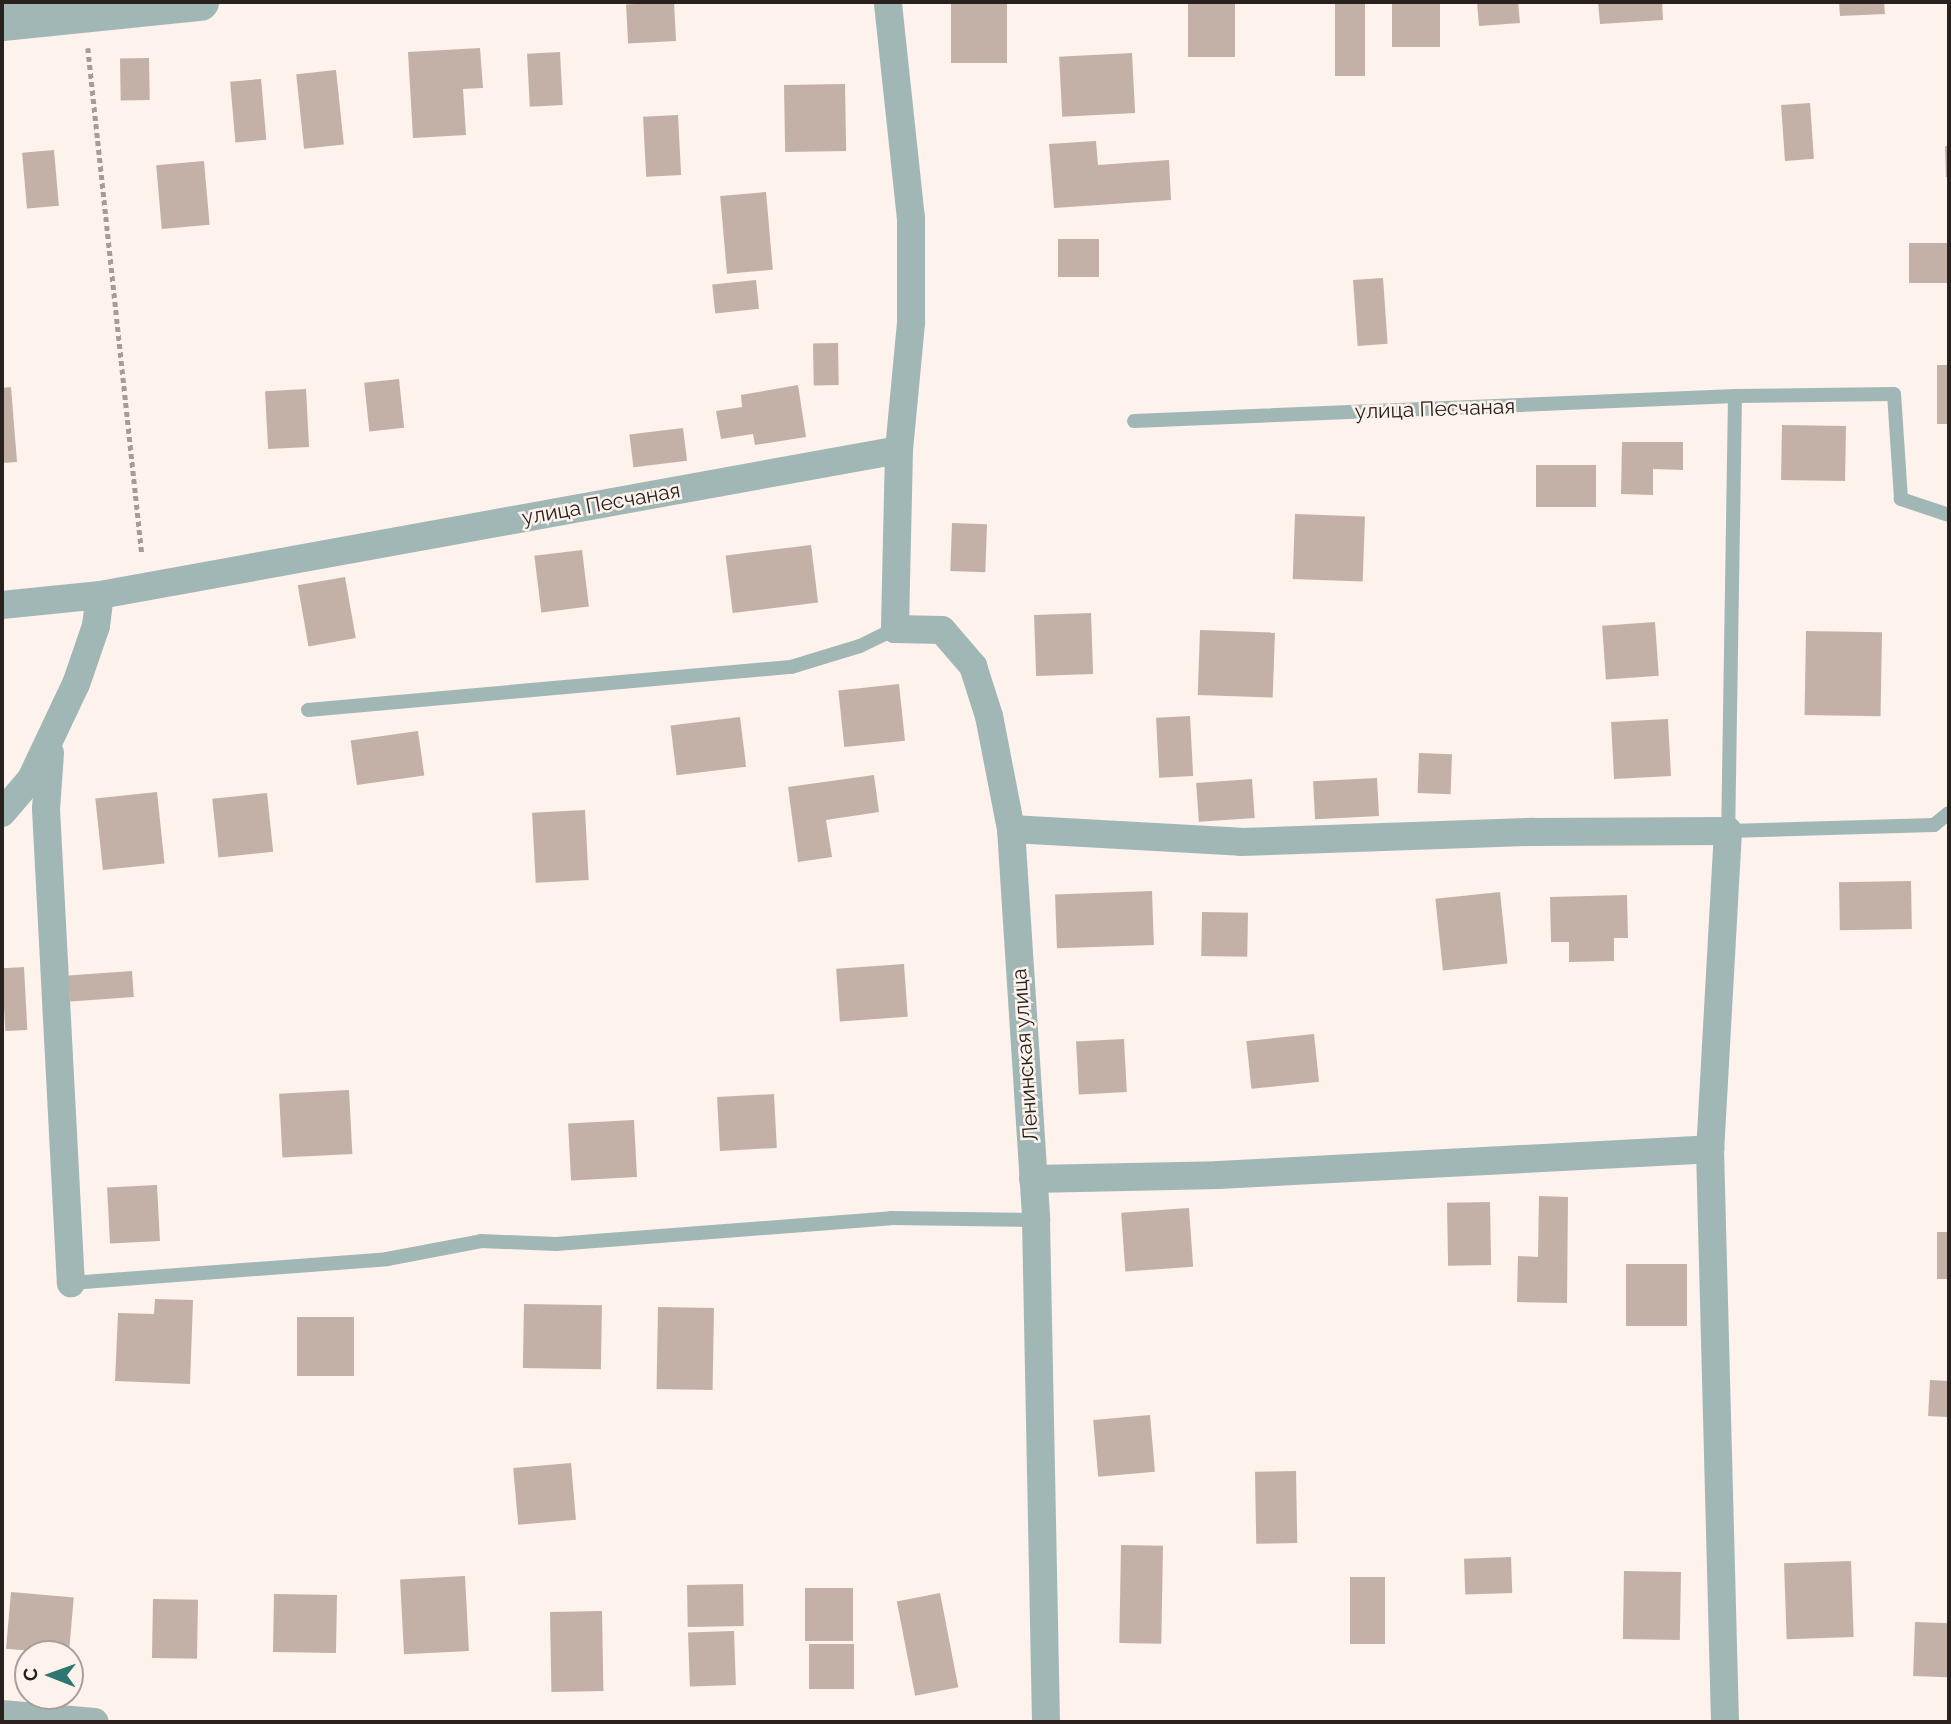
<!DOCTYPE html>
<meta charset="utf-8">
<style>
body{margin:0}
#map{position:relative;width:1951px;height:1724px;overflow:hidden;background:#fdf2ec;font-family:Raleway,sans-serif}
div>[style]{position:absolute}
.building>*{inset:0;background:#c3b1a8;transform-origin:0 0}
.path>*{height:4.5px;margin-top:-2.25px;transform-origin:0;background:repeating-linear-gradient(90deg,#a59c97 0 5px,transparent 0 8.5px)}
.service>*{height:14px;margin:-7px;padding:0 7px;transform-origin:7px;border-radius:7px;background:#a1b7b5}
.minor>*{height:28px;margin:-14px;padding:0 14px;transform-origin:14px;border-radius:14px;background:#a1b7b5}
.tertiary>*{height:37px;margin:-18.5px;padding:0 18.5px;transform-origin:18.5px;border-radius:18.5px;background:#a1b7b5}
span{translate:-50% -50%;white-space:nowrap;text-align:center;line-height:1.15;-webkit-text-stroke:5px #fdf2ec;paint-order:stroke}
.street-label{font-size:21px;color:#28211e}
.frame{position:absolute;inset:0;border:4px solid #28211e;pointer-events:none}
.north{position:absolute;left:14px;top:1640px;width:70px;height:70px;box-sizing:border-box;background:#fdf2ec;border:2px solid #a89e9a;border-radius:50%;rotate:271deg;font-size:19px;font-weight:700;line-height:28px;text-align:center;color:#28211e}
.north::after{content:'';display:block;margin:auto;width:24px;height:32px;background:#2e7671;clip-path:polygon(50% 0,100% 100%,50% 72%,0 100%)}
</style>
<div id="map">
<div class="building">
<div style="left:674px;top:2px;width:39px;height:48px;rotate:87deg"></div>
<div style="left:951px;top:2px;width:56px;height:61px"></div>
<div style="left:1188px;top:2px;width:47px;height:55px"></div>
<div style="left:1335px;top:2px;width:30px;height:74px"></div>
<div style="left:1392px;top:2px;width:48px;height:45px"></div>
<div style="clip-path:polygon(1477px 2px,1518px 2px,1520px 23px,1479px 26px)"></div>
<div style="clip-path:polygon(1598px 2px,1662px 2px,1663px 20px,1600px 24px)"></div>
<div style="clip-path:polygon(1839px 2px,1884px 2px,1885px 14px,1840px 16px)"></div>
<div style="clip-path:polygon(480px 48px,483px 88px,463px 89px,466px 135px,413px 138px,408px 52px)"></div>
<div style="left:560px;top:52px;width:53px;height:33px;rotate:87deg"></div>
<div style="left:1132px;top:53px;width:60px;height:73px;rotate:87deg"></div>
<div style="left:149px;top:58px;width:42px;height:29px;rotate:89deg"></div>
<div style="left:336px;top:70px;width:75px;height:40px;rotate:84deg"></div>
<div style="left:261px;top:79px;width:61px;height:31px;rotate:85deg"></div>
<div style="left:845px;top:84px;width:67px;height:61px;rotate:89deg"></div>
<div style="left:1810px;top:103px;width:56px;height:29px;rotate:86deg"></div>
<div style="left:678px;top:115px;width:60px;height:35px;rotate:87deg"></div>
<div style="clip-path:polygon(1096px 141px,1098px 165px,1169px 160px,1171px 200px,1054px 208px,1049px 144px)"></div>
<div style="clip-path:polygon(1945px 146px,1949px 146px,1949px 177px,1946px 177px)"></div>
<div style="left:54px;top:150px;width:56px;height:32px;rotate:85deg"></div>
<div style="left:204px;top:161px;width:64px;height:48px;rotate:85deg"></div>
<div style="left:766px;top:192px;width:78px;height:46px;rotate:85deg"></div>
<div style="left:1058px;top:239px;width:41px;height:38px"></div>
<div style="left:1949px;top:243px;width:40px;height:40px;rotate:90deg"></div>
<div style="left:1383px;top:278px;width:66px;height:30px;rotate:86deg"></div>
<div style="left:756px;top:280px;width:29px;height:44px;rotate:84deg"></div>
<div style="left:838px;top:343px;width:42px;height:25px;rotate:89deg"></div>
<div style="left:1937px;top:365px;width:12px;height:59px"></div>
<div style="left:399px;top:379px;width:49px;height:35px;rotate:84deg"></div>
<div style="clip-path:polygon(798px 385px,806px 437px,755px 445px,753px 434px,721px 439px,716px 411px,742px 407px,741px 395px)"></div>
<div style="clip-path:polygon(11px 387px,17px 462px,2px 463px,2px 388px)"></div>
<div style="left:306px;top:389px;width:58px;height:41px;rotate:87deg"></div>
<div style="left:1782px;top:425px;width:64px;height:55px;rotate:1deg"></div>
<div style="left:683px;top:428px;width:33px;height:54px;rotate:83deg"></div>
<div style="clip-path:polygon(1622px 442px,1683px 442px,1683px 470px,1653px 469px,1653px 495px,1621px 494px)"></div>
<div style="left:1536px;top:465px;width:60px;height:42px"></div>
<div style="left:1295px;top:514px;width:70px;height:65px;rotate:2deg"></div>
<div style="left:952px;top:523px;width:35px;height:48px;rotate:2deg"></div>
<div style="left:811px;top:545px;width:58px;height:86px;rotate:83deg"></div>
<div style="left:582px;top:550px;width:57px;height:48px;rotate:83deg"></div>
<div style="left:345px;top:577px;width:62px;height:48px;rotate:80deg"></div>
<div style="left:1091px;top:613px;width:61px;height:57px;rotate:88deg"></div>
<div style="left:1655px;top:622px;width:54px;height:53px;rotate:86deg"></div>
<div style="left:1200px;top:630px;width:75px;height:65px;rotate:2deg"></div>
<div style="left:1806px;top:631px;width:76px;height:84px;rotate:1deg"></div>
<div style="left:899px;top:684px;width:57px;height:61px;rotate:84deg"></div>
<div style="left:1190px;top:716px;width:60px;height:34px;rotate:87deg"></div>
<div style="left:740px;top:717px;width:50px;height:70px;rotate:83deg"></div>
<div style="left:1668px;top:719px;width:57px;height:57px;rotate:87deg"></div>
<div style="left:418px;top:731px;width:45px;height:68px;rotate:82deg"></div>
<div style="left:1419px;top:753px;width:33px;height:40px;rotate:2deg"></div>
<div style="clip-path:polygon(874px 775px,879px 812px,826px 820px,832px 857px,798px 862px,788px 787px)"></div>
<div style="left:1377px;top:778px;width:38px;height:64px;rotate:87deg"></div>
<div style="left:1252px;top:779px;width:39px;height:56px;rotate:86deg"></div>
<div style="left:157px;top:792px;width:72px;height:62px;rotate:84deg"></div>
<div style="left:267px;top:793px;width:59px;height:55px;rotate:84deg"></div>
<div style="left:585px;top:810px;width:70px;height:53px;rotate:87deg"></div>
<div style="left:1911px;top:881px;width:48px;height:72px;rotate:89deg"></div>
<div style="left:1152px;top:891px;width:54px;height:97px;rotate:88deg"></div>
<div style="left:1500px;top:892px;width:72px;height:65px;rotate:84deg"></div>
<div style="clip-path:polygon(1627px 895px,1628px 938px,1614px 938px,1614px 961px,1569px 962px,1569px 942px,1551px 942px,1550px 897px)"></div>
<div style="left:1202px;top:912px;width:46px;height:44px;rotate:1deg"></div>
<div style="left:904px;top:964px;width:53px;height:68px;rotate:86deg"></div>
<div style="left:24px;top:967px;width:63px;height:22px;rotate:87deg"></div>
<div style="left:132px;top:971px;width:26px;height:64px;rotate:86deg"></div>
<div style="left:1314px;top:1034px;width:48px;height:68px;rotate:84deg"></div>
<div style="left:1124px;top:1039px;width:53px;height:48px;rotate:87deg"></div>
<div style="left:349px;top:1090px;width:64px;height:70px;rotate:87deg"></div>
<div style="left:774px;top:1094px;width:54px;height:57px;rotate:87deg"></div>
<div style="left:634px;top:1120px;width:57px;height:66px;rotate:87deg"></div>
<div style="left:157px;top:1185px;width:56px;height:50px;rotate:87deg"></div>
<div style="clip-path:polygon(1539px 1196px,1568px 1197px,1567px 1303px,1517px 1302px,1518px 1256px,1538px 1257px)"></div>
<div style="left:1490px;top:1202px;width:63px;height:43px;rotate:89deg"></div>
<div style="left:1189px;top:1208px;width:59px;height:68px;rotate:86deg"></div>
<div style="left:1937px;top:1232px;width:12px;height:47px"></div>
<div style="left:1687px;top:1264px;width:62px;height:61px;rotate:90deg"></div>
<div style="clip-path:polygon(155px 1299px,193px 1300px,190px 1384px,115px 1381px,118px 1313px,154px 1314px)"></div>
<div style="left:524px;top:1304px;width:78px;height:64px;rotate:1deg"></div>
<div style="left:658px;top:1307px;width:56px;height:82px;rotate:1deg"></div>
<div style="left:354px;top:1317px;width:59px;height:57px;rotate:90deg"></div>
<div style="left:1930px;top:1380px;width:19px;height:36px;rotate:3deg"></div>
<div style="left:1150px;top:1415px;width:57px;height:57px;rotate:85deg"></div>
<div style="left:571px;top:1463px;width:57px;height:58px;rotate:85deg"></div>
<div style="left:1296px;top:1471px;width:72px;height:41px;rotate:89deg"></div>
<div style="left:1121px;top:1545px;width:42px;height:98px;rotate:1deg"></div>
<div style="left:1511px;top:1557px;width:36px;height:47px;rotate:88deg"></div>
<div style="left:1851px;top:1561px;width:76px;height:67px;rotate:88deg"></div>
<div style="left:1624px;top:1571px;width:57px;height:68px;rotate:1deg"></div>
<div style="left:465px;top:1576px;width:75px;height:65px;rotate:87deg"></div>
<div style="left:1350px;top:1577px;width:35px;height:67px"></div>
<div style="left:743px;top:1584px;width:42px;height:56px;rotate:89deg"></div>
<div style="left:853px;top:1588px;width:53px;height:48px;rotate:90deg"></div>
<div style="left:11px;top:1592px;width:63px;height:57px;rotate:5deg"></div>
<div style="left:940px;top:1593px;width:96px;height:44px;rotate:79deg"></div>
<div style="left:274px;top:1594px;width:63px;height:58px;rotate:1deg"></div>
<div style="left:153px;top:1599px;width:45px;height:59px;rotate:1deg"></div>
<div style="left:602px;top:1611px;width:80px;height:52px;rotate:89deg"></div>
<div style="left:1915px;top:1622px;width:34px;height:54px;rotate:2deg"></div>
<div style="left:734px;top:1631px;width:54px;height:46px;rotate:88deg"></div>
<div style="left:854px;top:1644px;width:45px;height:45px;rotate:90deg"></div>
</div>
<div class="path">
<div style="left:88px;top:48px;width:509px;rotate:83.91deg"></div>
</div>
<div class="service">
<div style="left:1134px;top:421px;width:602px;rotate:-2.38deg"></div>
<div style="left:1949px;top:515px;width:51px;rotate:-161.6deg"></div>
<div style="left:1901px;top:499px;width:105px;rotate:-93.8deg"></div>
<div style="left:1894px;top:394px;width:159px;rotate:179.3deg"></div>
<div style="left:1735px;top:396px;width:435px;rotate:90.9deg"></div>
<div style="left:1728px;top:831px;width:206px;rotate:-1.7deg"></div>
<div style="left:1934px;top:825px;width:19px;rotate:-39deg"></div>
<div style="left:308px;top:710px;width:485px;rotate:-5.1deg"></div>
<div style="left:791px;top:667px;width:72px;rotate:-16.9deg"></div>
<div style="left:860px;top:646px;width:39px;rotate:-26deg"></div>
<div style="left:71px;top:1283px;width:317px;rotate:-4.3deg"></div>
<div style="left:387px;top:1259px;width:96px;rotate:-10.8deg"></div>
<div style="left:481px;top:1241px;width:75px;rotate:2.3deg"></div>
<div style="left:556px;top:1244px;width:336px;rotate:-4.4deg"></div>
<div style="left:891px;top:1218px;width:145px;rotate:0.8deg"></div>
</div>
<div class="minor">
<div style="left:899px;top:450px;width:179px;rotate:91.3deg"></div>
<div style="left:895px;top:629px;width:47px;rotate:1.2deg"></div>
<div style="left:942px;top:630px;width:48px;rotate:49.3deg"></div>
<div style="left:973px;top:666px;width:52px;rotate:72.3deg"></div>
<div style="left:989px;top:716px;width:115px;rotate:79deg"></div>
<div style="left:1011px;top:829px;width:392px;rotate:86.3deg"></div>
<div style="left:1036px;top:1220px;width:502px;rotate:88.86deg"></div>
<div style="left:2px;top:605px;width:99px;rotate:-5.8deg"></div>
<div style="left:50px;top:753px;width:56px;rotate:94.1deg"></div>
<div style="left:46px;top:809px;width:475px;rotate:87deg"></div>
<div style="left:2px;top:813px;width:45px;rotate:-49.5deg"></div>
<div style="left:31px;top:779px;width:105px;rotate:-64.7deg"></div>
<div style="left:76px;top:684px;width:61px;rotate:-71deg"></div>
<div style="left:96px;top:626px;width:31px;rotate:-83deg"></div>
<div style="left:100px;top:595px;width:812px;rotate:-10.29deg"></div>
<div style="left:899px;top:450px;width:129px;rotate:-84.6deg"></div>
<div style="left:911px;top:322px;width:103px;rotate:-90deg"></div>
<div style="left:911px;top:219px;width:218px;rotate:-96.1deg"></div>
<div style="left:1011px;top:829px;width:230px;rotate:3.2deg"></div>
<div style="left:1241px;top:842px;width:292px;rotate:-2deg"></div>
<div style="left:1533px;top:832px;width:195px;rotate:-0.3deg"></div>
<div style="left:1728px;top:831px;width:319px;rotate:93.2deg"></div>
<div style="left:1033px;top:1179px;width:185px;rotate:-1.2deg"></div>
<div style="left:1218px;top:1175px;width:493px;rotate:-3deg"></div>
<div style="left:1710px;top:1149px;width:573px;rotate:88.5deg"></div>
<div style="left:2px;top:1714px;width:93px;rotate:4.9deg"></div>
</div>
<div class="tertiary">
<div style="left:2px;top:22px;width:199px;rotate:-5.8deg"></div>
</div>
<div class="street-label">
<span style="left:1435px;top:409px;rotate:-2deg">улица Песчаная</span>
<span style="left:601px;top:504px;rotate:-10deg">улица Песчаная</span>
<span style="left:1025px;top:1055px;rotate:-94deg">Ленинская улица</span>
</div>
<div class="frame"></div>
<div class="north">С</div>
</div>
